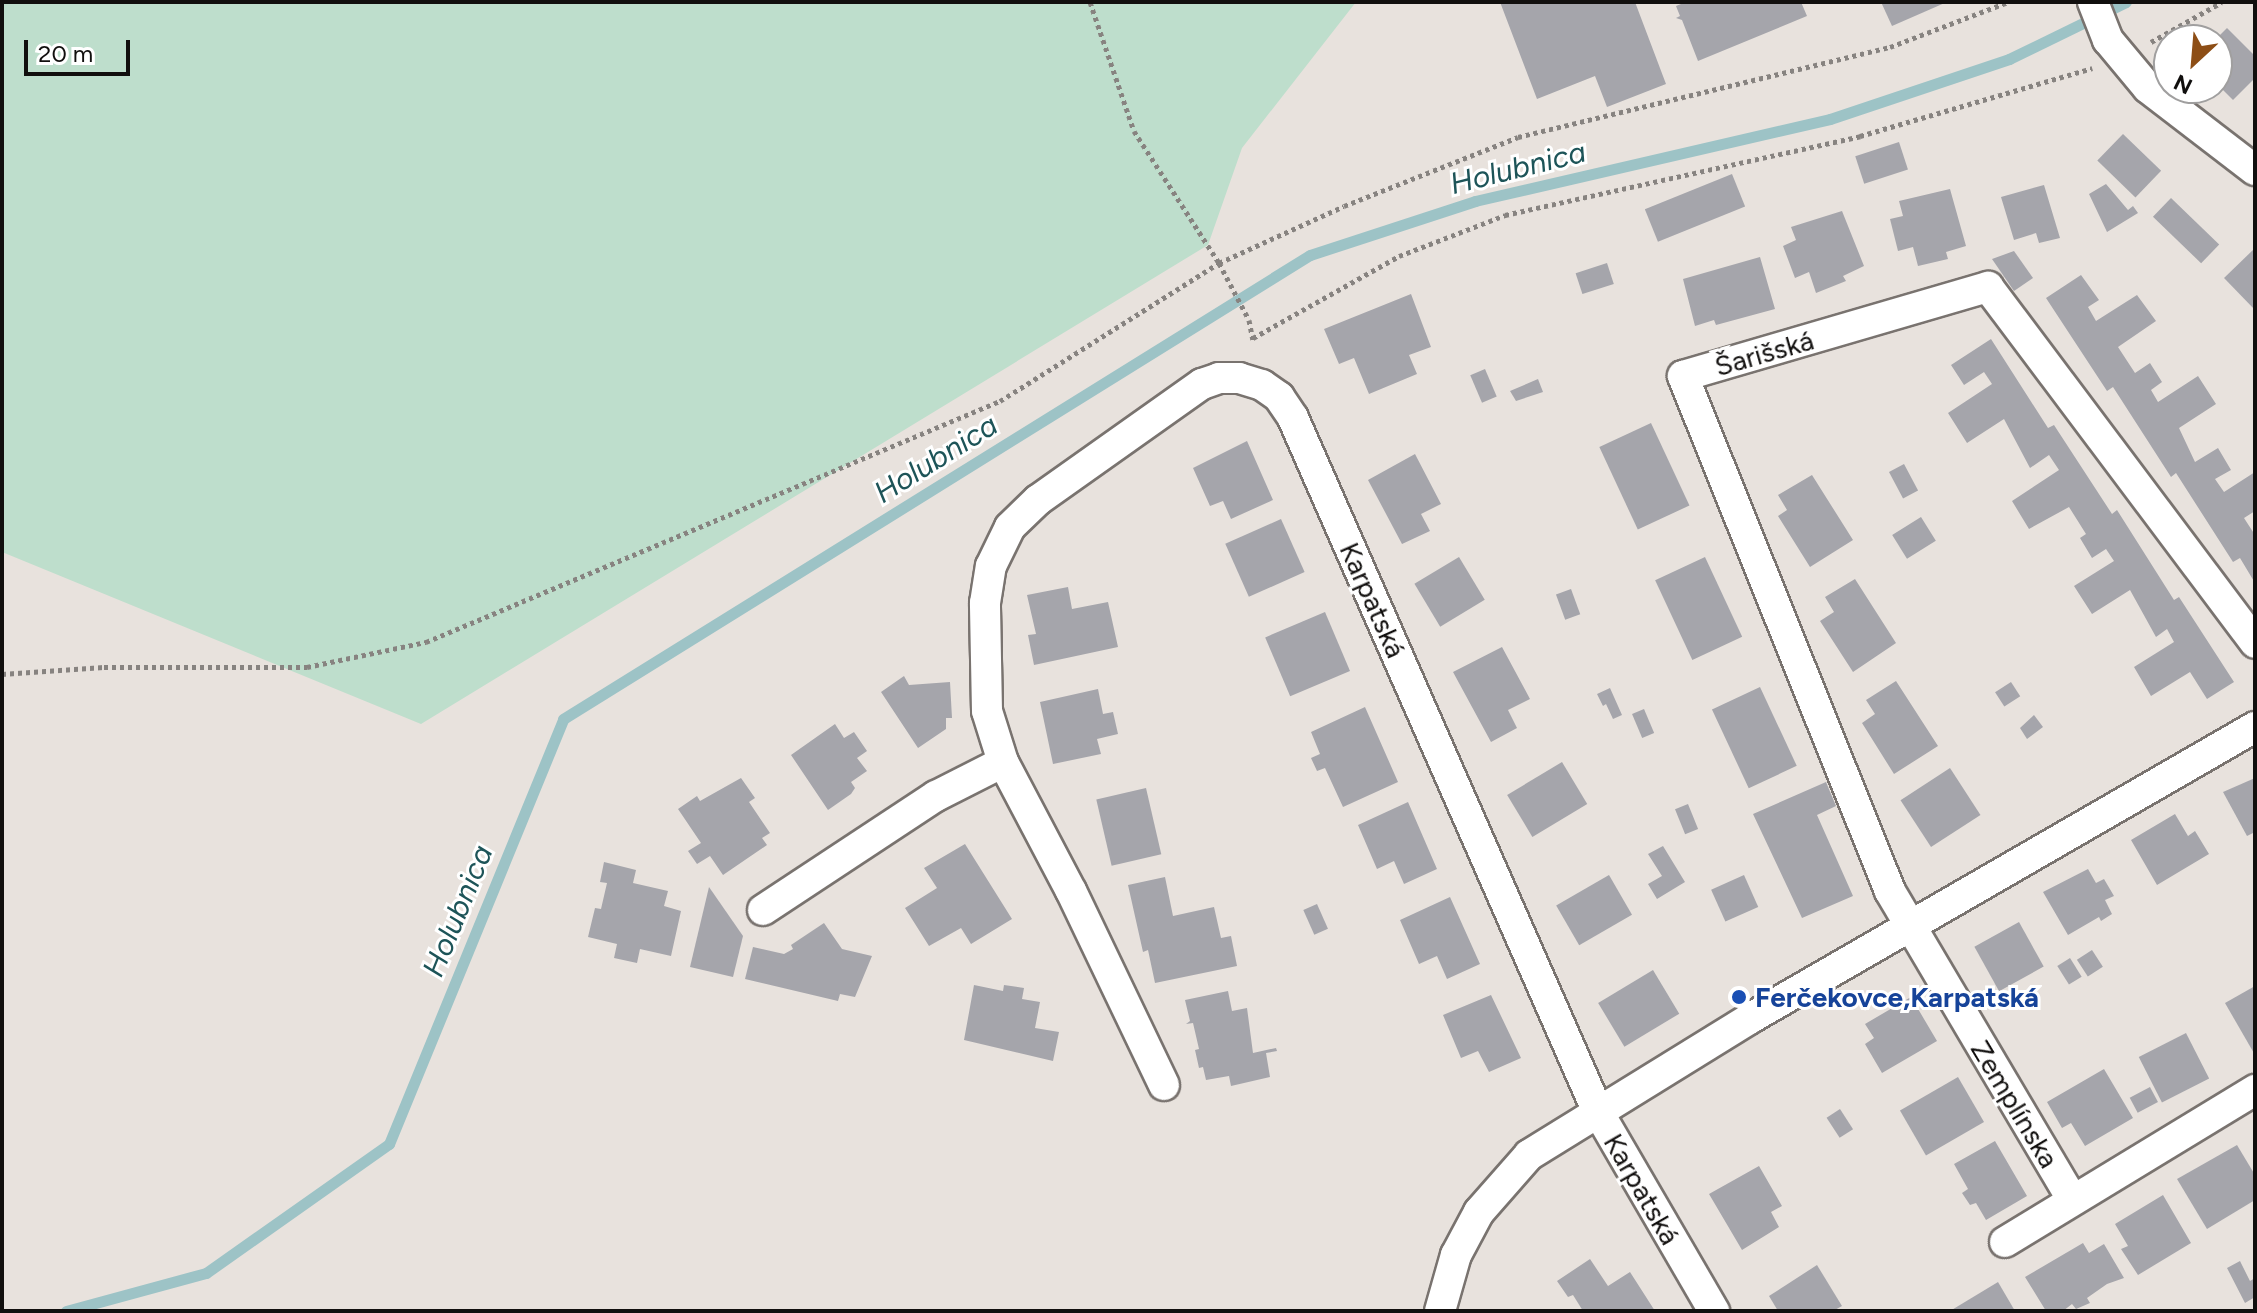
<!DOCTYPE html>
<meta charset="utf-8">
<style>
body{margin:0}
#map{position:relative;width:2257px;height:1313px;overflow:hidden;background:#e8e2dd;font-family:Figtree,sans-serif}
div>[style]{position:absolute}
.green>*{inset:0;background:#bedecc}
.stream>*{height:11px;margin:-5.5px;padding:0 5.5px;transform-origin:5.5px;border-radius:5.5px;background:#9dc3c6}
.building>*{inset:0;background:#a5a5ab;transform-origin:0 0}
.path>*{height:5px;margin-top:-2.5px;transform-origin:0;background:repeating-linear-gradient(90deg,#878380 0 4px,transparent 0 8px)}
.roads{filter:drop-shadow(2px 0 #79736f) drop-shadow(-2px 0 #79736f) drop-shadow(0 2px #79736f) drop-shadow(0 -2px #79736f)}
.minor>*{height:30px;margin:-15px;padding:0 15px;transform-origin:15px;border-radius:15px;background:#fff}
.dots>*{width:22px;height:22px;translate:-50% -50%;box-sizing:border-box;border:4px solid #fff;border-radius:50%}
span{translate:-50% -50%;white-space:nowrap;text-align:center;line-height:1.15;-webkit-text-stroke:6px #fff;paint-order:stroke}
.street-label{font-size:28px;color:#110f0e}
.transit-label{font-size:28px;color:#164399;font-weight:700}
.left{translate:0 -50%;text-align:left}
.water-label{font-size:30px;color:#1d5458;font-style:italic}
.frame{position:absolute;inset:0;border:4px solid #110f0e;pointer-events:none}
.north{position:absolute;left:2153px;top:24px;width:80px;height:80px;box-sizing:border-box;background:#fff;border:2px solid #a09f9f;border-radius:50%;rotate:206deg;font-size:22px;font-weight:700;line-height:32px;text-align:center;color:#110f0e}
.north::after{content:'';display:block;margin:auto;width:28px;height:36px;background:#8d4e16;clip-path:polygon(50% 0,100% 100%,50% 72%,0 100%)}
.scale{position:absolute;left:24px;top:40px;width:106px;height:36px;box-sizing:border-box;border:4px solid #110f0e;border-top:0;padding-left:10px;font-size:24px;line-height:28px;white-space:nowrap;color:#110f0e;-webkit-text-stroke:6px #fff;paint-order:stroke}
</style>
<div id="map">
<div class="green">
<div style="clip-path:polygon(2px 2px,1356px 2px,1242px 148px,1208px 245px,421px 724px,2px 552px)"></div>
</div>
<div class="stream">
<div style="left:66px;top:1311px;width:145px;rotate:-15.2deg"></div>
<div style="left:206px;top:1273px;width:224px;rotate:-35.2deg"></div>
<div style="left:389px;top:1144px;width:459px;rotate:-67.7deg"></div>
<div style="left:563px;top:719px;width:879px;rotate:-31.85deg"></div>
<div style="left:1310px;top:255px;width:174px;rotate:-18.1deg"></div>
<div style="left:1475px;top:201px;width:364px;rotate:-13deg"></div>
<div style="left:1830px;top:119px;width:189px;rotate:-18.5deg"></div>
<div style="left:2009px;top:59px;width:130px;rotate:-26deg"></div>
</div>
<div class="building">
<div style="clip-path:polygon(1500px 2px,1635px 2px,1666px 84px,1607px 107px,1595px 76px,1537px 99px)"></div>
<div style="clip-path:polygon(1686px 2px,1801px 2px,1807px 16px,1698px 61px,1682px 20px,1676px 18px,1680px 16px,1676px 6px)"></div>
<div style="clip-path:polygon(1881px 2px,1947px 2px,1892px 26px)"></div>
<div style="clip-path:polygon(2227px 28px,2255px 56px,2255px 78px,2233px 100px,2217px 84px,2217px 38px)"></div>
<div style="left:2123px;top:134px;width:53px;height:37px;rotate:44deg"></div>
<div style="left:1899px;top:142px;width:29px;height:46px;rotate:72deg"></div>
<div style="left:1732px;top:174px;width:35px;height:94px;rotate:68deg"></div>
<div style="clip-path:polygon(2106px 184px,2128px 210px,2133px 206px,2138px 213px,2107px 232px,2089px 194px)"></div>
<div style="clip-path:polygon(2044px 185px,2060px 238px,2039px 243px,2036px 233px,2014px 240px,2001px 197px)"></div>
<div style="clip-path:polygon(1950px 189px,1966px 246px,1946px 252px,1948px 259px,1918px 266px,1913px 247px,1898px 251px,1890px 219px,1903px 216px,1899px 201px)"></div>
<div style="left:2171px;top:198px;width:67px;height:26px;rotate:44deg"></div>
<div style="clip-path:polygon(1842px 211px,1864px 266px,1843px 276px,1846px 281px,1816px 293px,1809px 272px,1795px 278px,1783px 246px,1796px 240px,1791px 227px)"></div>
<div style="clip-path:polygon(2255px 248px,2255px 310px,2224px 278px)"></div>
<div style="clip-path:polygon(2014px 251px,2033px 278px,2014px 291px,1992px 259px)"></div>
<div style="clip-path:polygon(1760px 257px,1775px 309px,1716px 325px,1714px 320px,1695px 326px,1683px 279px)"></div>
<div style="left:1607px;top:263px;width:22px;height:33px;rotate:72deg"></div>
<div style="clip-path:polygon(2081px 275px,2099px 300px,2088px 307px,2096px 321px,2137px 295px,2156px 321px,2118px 347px,2135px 373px,2150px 363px,2162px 382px,2151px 390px,2158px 402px,2198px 376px,2216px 404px,2179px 428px,2195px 462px,2218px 448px,2231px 470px,2215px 479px,2224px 492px,2255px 472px,2255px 511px,2244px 518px,2255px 535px,2255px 583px,2240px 558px,2233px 562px,2176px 473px,2171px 477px,2113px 387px,2107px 391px,2046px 298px)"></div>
<div style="clip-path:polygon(1411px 294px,1431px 347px,1409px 355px,1417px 374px,1369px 394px,1354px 358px,1339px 364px,1324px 329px)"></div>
<div style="clip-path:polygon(1991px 339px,2048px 428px,2054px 425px,2112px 514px,2117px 510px,2174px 600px,2179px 597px,2234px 682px,2207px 699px,2190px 672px,2151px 696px,2134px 667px,2174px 642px,2167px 629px,2156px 637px,2130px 590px,2092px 614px,2074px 586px,2114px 561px,2106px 549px,2092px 558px,2080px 538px,2086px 534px,2069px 507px,2029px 529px,2012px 501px,2059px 470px,2049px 455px,2030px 468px,2004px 419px,1967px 443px,1948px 413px,1992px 384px,1984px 372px,1964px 385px,1951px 365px)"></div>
<div style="left:1485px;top:369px;width:30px;height:16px;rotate:67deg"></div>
<div style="clip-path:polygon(1538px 379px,1543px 392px,1516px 401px,1510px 391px)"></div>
<div style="left:1651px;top:423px;width:91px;height:57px;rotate:65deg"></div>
<div style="clip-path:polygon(1247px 441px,1273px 500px,1231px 519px,1223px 501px,1210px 506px,1193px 468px)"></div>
<div style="clip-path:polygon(1415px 454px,1441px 504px,1421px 514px,1430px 531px,1402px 544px,1368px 480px)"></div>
<div style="left:1904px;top:464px;width:30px;height:17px;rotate:62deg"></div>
<div style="clip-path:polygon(1812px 475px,1853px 540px,1810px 567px,1778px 516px,1787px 510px,1778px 495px)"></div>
<div style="left:1921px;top:517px;width:28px;height:34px;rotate:58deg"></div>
<div style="left:1281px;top:519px;width:58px;height:61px;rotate:66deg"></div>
<div style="left:1459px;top:557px;width:50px;height:52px;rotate:59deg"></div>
<div style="left:1705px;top:557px;width:88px;height:55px;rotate:65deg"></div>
<div style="clip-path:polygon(1855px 579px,1896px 643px,1853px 672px,1820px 621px,1834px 612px,1825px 597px)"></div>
<div style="clip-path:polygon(1068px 587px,1072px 609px,1108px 602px,1118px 647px,1034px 665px,1028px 635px,1036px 634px,1027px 595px)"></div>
<div style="left:1571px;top:589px;width:27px;height:16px;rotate:70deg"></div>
<div style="left:1325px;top:612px;width:64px;height:65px;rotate:67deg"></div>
<div style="clip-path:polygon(1502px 647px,1530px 699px,1508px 710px,1517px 728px,1491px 742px,1453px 672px)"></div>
<div style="clip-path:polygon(904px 676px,909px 685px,950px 682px,952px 718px,946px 718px,946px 729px,918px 748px,881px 692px)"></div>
<div style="clip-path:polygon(1896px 681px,1938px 746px,1894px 774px,1862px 723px,1875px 714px,1866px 700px)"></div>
<div style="left:2011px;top:682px;width:17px;height:19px;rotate:57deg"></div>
<div style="left:1760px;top:687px;width:87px;height:53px;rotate:65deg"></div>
<div style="clip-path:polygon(1610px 688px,1622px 715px,1613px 719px,1606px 704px,1603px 706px,1597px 694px)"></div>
<div style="clip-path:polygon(1098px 689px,1103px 714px,1113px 712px,1118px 734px,1097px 739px,1101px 754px,1053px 764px,1040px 702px)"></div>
<div style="clip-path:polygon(1365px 707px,1398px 782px,1343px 807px,1325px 768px,1317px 771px,1311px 758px,1320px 754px,1311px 732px)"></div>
<div style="left:1644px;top:709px;width:26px;height:13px;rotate:67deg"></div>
<div style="clip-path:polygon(2034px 715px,2043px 727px,2027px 739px,2020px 728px)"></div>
<div style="clip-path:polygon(835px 724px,844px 738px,854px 732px,867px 751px,857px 758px,867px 771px,851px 782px,855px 788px,851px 794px,828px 810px,791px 755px)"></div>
<div style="left:1562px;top:762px;width:49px;height:64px;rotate:59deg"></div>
<div style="left:1950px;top:768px;width:56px;height:59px;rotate:57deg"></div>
<div style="clip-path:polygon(741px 778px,755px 798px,749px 802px,770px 833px,762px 838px,767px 845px,723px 875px,710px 856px,697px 864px,688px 851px,701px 843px,678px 809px,697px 796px,700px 801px)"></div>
<div style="clip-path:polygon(2255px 778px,2255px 832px,2247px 836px,2223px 792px)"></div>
<div style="clip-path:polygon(1826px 782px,1836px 806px,1817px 815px,1853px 896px,1802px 918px,1753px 814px)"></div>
<div style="left:1146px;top:788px;width:68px;height:51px;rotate:77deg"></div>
<div style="clip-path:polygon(1408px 802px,1437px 869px,1404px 884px,1394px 861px,1377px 869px,1358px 825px)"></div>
<div style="left:1688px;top:804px;width:27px;height:14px;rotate:68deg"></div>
<div style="clip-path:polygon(2175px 814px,2188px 836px,2195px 831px,2209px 854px,2157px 885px,2131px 840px)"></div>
<div style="clip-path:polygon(965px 844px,1012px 919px,971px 944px,961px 928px,929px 946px,905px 908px,937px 888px,924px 868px)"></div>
<div style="clip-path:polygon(1663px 846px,1685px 882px,1657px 899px,1648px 884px,1662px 876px,1648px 854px)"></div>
<div style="clip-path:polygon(604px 862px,636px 870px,633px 883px,668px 891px,664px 906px,681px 911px,671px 956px,640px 949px,637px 963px,614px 958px,617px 944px,588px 937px,595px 908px,601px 909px,607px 883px,600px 882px)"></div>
<div style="clip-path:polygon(2088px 869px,2096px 883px,2104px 879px,2114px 896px,2105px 900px,2112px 914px,2101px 921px,2099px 917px,2068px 935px,2043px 892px)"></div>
<div style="left:1609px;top:875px;width:46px;height:61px;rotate:60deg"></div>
<div style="left:1744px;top:875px;width:35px;height:36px;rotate:66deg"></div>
<div style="clip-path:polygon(1165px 877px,1173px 916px,1214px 907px,1221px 938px,1231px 936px,1237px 966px,1155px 983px,1148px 950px,1143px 952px,1128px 885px)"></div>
<div style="clip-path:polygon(709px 887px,743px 936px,733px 977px,690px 967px)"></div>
<div style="clip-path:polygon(1450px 897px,1480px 964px,1447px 979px,1437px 956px,1419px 964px,1400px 920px)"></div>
<div style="left:1317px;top:904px;width:27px;height:15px;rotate:66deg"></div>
<div style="left:2019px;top:922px;width:51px;height:51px;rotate:61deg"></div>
<div style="clip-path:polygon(824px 923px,842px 949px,872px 956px,855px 997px,840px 994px,838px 1001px,745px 979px,753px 947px,784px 954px,793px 949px,791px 945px)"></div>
<div style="left:2092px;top:950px;width:20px;height:18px;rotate:57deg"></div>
<div style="left:2070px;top:958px;width:22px;height:15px;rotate:58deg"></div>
<div style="left:1653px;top:970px;width:51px;height:64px;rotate:59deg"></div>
<div style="clip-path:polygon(974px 985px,1003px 991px,1004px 985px,1024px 988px,1022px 999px,1040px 1002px,1035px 1028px,1059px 1032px,1053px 1061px,964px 1040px)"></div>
<div style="clip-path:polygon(2255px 986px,2255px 1055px,2225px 1003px)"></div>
<div style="clip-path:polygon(1228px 991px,1232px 1011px,1247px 1008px,1253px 1053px,1276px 1048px,1277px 1051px,1266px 1053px,1270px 1077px,1231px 1086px,1229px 1076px,1206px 1080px,1203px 1067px,1199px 1068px,1195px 1050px,1199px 1049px,1193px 1023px,1186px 1024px,1190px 1021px,1185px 1000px)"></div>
<div style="clip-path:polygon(1491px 995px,1521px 1058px,1489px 1072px,1478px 1051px,1461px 1058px,1443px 1015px)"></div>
<div style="clip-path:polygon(1911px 997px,1937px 1041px,1882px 1073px,1865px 1044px,1874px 1038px,1865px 1024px)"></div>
<div style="left:2186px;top:1033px;width:51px;height:53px;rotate:63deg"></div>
<div style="clip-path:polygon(2104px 1069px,2133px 1118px,2085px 1146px,2071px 1123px,2062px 1128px,2047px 1102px)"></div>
<div style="left:1958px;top:1077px;width:52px;height:67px;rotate:60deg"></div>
<div style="left:2150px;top:1087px;width:17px;height:23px;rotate:62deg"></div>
<div style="left:1840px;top:1109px;width:24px;height:16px;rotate:57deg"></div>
<div style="clip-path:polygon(1995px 1141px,2027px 1196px,1986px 1220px,1976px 1203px,1970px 1205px,1962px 1193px,1968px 1189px,1954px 1164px)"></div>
<div style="clip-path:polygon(2237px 1145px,2255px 1175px,2255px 1200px,2207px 1229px,2177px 1179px)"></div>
<div style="clip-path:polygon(1759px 1166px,1782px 1206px,1771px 1212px,1779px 1227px,1742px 1250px,1709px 1194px)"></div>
<div style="clip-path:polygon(2163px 1195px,2191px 1243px,2138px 1275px,2121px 1249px,2128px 1246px,2115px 1224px)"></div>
<div style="clip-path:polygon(2083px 1243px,2089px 1253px,2104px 1244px,2124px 1278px,2107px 1284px,2087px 1298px,2090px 1303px,2076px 1309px,2072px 1304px,2063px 1311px,2046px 1311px,2025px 1277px)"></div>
<div style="clip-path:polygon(1590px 1259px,1608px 1286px,1630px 1272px,1655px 1311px,1583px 1311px,1573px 1295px,1568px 1297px,1557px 1281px)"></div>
<div style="clip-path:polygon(2240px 1261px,2250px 1281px,2255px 1278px,2255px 1297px,2245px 1303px,2227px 1268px)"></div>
<div style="clip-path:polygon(1817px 1265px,1842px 1306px,1833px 1311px,1778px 1311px,1769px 1296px)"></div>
<div style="clip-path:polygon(1998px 1282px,2015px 1311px,1950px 1311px)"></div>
</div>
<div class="path">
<div style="left:1090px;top:2px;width:136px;rotate:71.2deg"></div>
<div style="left:1134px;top:131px;width:157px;rotate:57.2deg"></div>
<div style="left:1219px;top:263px;width:64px;rotate:62.2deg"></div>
<div style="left:1249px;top:320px;width:20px;rotate:79deg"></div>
<div style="left:2151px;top:42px;width:81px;rotate:-29.4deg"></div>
<div style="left:1253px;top:338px;width:167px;rotate:-29.3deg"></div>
<div style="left:1399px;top:256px;width:114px;rotate:-21.1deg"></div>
<div style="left:1505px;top:215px;width:364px;rotate:-12.5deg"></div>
<div style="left:1860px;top:136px;width:242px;rotate:-16.3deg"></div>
<div style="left:2px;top:674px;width:102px;rotate:-3.9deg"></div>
<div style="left:104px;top:667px;width:203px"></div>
<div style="left:307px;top:667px;width:122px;rotate:-11.9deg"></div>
<div style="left:426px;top:642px;width:623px;rotate:-22.78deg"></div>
<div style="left:1000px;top:401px;width:259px;rotate:-32.2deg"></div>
<div style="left:1219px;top:263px;width:137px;rotate:-24.5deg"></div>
<div style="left:1344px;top:206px;width:187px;rotate:-21.6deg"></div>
<div style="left:1518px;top:137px;width:383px;rotate:-13.6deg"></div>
<div style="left:1890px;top:47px;width:126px;rotate:-20.9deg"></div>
</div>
<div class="roads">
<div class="minor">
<div style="left:2093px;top:2px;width:41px;rotate:68.5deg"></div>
<div style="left:2108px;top:40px;width:62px;rotate:50.2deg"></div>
<div style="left:2148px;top:88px;width:135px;rotate:37.5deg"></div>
<div style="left:763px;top:910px;width:207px;rotate:-33.4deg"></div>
<div style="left:936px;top:796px;width:75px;rotate:-26.9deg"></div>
<div style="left:1164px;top:1085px;width:215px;rotate:-115.6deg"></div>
<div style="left:1071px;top:891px;width:146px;rotate:-117.8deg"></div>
<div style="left:1003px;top:762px;width:53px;rotate:-107.4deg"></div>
<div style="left:987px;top:711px;width:108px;rotate:-91.1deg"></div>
<div style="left:985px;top:603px;width:37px;rotate:-81deg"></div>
<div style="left:991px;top:566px;width:43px;rotate:-64deg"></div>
<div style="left:1010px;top:527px;width:39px;rotate:-44deg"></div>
<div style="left:1038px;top:500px;width:201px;rotate:-35.3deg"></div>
<div style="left:1202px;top:384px;width:18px;rotate:-19deg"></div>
<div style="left:1219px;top:378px;width:20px"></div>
<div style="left:1239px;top:378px;width:24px;rotate:17deg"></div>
<div style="left:1262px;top:385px;width:21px;rotate:35deg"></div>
<div style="left:1279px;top:397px;width:25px;rotate:56deg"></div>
<div style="left:1293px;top:418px;width:756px;rotate:66.28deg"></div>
<div style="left:1597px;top:1110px;width:233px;rotate:59.8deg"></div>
<div style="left:2072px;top:1199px;width:358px;rotate:-120.6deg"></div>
<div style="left:1890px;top:891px;width:555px;rotate:-111.9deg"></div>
<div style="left:1683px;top:376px;width:318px;rotate:-16.3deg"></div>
<div style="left:1988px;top:287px;width:445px;rotate:53.1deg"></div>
<div style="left:2005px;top:1242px;width:293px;rotate:-31.3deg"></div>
<div style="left:1440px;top:1311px;width:58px;rotate:-74.1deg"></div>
<div style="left:1456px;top:1255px;width:49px;rotate:-61.9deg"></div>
<div style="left:1479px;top:1212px;width:76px;rotate:-48.7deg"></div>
<div style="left:1529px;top:1155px;width:259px;rotate:-31.7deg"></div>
<div style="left:1749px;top:1019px;width:584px;rotate:-29.99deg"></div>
</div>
</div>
<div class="dots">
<div style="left:1739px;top:997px;background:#1a4fb4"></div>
</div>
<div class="street-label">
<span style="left:1764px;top:353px;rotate:-16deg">Šarišská</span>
<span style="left:1373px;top:600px;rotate:66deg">Karpatská</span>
<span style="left:2015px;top:1104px;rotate:59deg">Zemplínska</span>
<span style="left:1642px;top:1189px;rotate:60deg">Karpatská</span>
</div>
<div class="transit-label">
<span class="left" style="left:1755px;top:997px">Ferčekovce,Karpatská</span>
</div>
<div class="water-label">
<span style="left:1518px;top:168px;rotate:-14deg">Holubnica</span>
<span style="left:936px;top:459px;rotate:-32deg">Holubnica</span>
<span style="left:458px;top:911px;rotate:-68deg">Holubnica</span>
</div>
<div class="frame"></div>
<div class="north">N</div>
<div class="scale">20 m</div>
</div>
